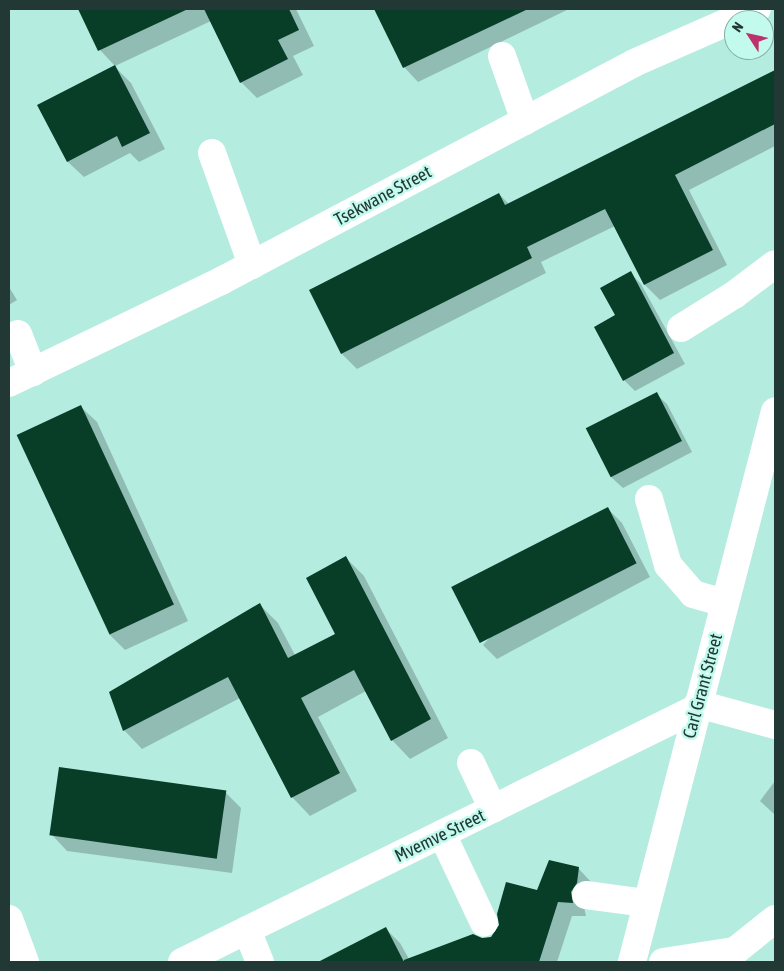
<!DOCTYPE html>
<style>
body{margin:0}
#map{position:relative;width:784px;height:971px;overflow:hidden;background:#b5ece0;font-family:"Asap Condensed",sans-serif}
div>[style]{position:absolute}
.shadow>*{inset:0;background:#0003}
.building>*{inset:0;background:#083e28;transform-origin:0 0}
.minor>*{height:28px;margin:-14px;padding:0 14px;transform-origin:14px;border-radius:14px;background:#fff}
span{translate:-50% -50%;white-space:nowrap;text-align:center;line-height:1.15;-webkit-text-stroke:5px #c2faee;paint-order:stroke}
.street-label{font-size:18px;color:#223834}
.frame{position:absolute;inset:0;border:10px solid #223834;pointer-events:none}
.north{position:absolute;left:724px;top:10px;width:50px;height:50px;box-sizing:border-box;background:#c2faee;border:1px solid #82aca4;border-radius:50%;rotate:305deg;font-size:14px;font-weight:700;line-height:20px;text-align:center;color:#223834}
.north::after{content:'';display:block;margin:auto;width:18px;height:22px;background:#bd326c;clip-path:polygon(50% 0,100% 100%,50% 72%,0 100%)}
</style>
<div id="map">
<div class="shadow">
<div style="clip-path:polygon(80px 9px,296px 9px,314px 46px,293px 56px,303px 75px,257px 98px,241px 82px,211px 21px,115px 66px,100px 50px)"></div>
<div style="clip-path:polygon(376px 9px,569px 9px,418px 82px,404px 67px)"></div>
<div style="clip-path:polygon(115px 67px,131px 83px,165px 149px,139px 162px,130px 153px,84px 177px,68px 162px,39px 106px)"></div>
<div style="clip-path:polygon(775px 71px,775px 146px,689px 190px,727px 265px,660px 300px,645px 285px,615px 226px,541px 262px,546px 273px,357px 369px,342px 354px,310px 290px,499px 194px,509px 204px)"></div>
<div style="clip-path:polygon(630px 273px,641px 284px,685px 364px,635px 391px,624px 380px,617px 316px)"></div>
<div style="clip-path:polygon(9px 287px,17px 300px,9px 305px)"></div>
<div style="clip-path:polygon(656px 394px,667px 404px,692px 452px,623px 488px,612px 478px,587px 430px)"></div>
<div style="clip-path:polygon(81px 407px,97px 422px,188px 621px,125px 650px,109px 634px,18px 436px)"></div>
<div style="clip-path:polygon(608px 509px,622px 523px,650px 577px,497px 659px,483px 645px)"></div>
<div style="clip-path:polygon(346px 558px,364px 576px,448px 738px,410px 759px,392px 740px,366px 691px,318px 717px,357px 791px,310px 816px,292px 797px,240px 698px,142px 749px,124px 730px,260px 605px,278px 623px,295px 655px,336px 634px)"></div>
<div style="clip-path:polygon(775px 781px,775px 815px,760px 801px)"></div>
<div style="clip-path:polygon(225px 792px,241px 808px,232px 873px,67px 851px,52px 835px)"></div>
<div style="clip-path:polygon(578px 868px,592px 883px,584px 907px,586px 916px,572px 916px,557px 962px,320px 962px,386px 929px,400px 943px,409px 959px,491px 938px,537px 892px)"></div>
</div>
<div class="building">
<div style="clip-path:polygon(78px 9px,188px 9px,98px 51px)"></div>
<div style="clip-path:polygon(204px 9px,289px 9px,299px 30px,278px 40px,288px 59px,240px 83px)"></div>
<div style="clip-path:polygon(374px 9px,528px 9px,403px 68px)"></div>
<div style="clip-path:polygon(115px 65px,150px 133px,122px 147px,117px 136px,67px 162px,37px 105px)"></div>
<div style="clip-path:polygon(775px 70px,775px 124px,675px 175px,713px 250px,644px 285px,605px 209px,527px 247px,532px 258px,341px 354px,309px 290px,499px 193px,505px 205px)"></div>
<div style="clip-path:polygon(631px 271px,674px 353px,623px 381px,594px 327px,615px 315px,600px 288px)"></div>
<div style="left:657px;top:392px;width:55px;height:80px;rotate:63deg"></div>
<div style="left:81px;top:405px;width:220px;height:71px;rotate:65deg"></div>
<div style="left:608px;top:507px;width:63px;height:176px;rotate:63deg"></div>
<div style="clip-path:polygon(346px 556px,431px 719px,391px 741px,354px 670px,301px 698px,340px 773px,291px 798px,228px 677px,123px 731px,109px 692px,260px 603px,288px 658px,335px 634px,306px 578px)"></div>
<div style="left:59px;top:767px;width:169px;height:69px;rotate:8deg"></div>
<div style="clip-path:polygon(549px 860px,579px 867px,577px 883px,571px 892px,573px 903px,558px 902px,539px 962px,404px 962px,404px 960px,473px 934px,482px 938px,491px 937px,499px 925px,497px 914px,506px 882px,537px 890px)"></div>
<div style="clip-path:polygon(386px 927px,404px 962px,318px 962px)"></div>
</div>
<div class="minor">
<div style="left:502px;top:56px;width:69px;rotate:70.5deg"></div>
<div style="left:212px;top:153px;width:119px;rotate:70.3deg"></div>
<div style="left:681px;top:328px;width:62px;rotate:-31.9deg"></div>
<div style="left:734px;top:295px;width:51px;rotate:-37.1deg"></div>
<div style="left:18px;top:334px;width:41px;rotate:68.5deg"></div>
<div style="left:9px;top:383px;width:235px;rotate:-25.7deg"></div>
<div style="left:221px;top:281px;width:467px;rotate:-27.8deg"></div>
<div style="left:634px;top:63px;width:134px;rotate:-23.7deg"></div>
<div style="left:649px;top:499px;width:69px;rotate:73.9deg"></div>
<div style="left:668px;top:565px;width:38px;rotate:49deg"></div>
<div style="left:693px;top:594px;width:33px;rotate:16deg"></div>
<div style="left:698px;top:704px;width:80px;rotate:15.3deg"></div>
<div style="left:471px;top:763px;width:51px;rotate:64.4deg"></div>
<div style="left:442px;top:834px;width:98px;rotate:64.7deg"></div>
<div style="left:586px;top:895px;width:61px;rotate:7.6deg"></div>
<div style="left:9px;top:919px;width:46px;rotate:69.6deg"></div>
<div style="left:247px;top:930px;width:35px;rotate:68deg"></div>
<div style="left:182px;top:962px;width:574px;rotate:-26.25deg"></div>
<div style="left:632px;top:962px;width:569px;rotate:-75.45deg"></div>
<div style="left:663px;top:962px;width:73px;rotate:-8.7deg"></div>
<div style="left:735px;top:951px;width:51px;rotate:-38.7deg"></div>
</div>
<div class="street-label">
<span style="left:383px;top:196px;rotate:-28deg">Tsekwane Street</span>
<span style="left:703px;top:686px;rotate:-75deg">Carl Grant Street</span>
<span style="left:440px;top:836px;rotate:-26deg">Mvemve Street</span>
</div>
<div class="frame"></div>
<div class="north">N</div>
</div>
